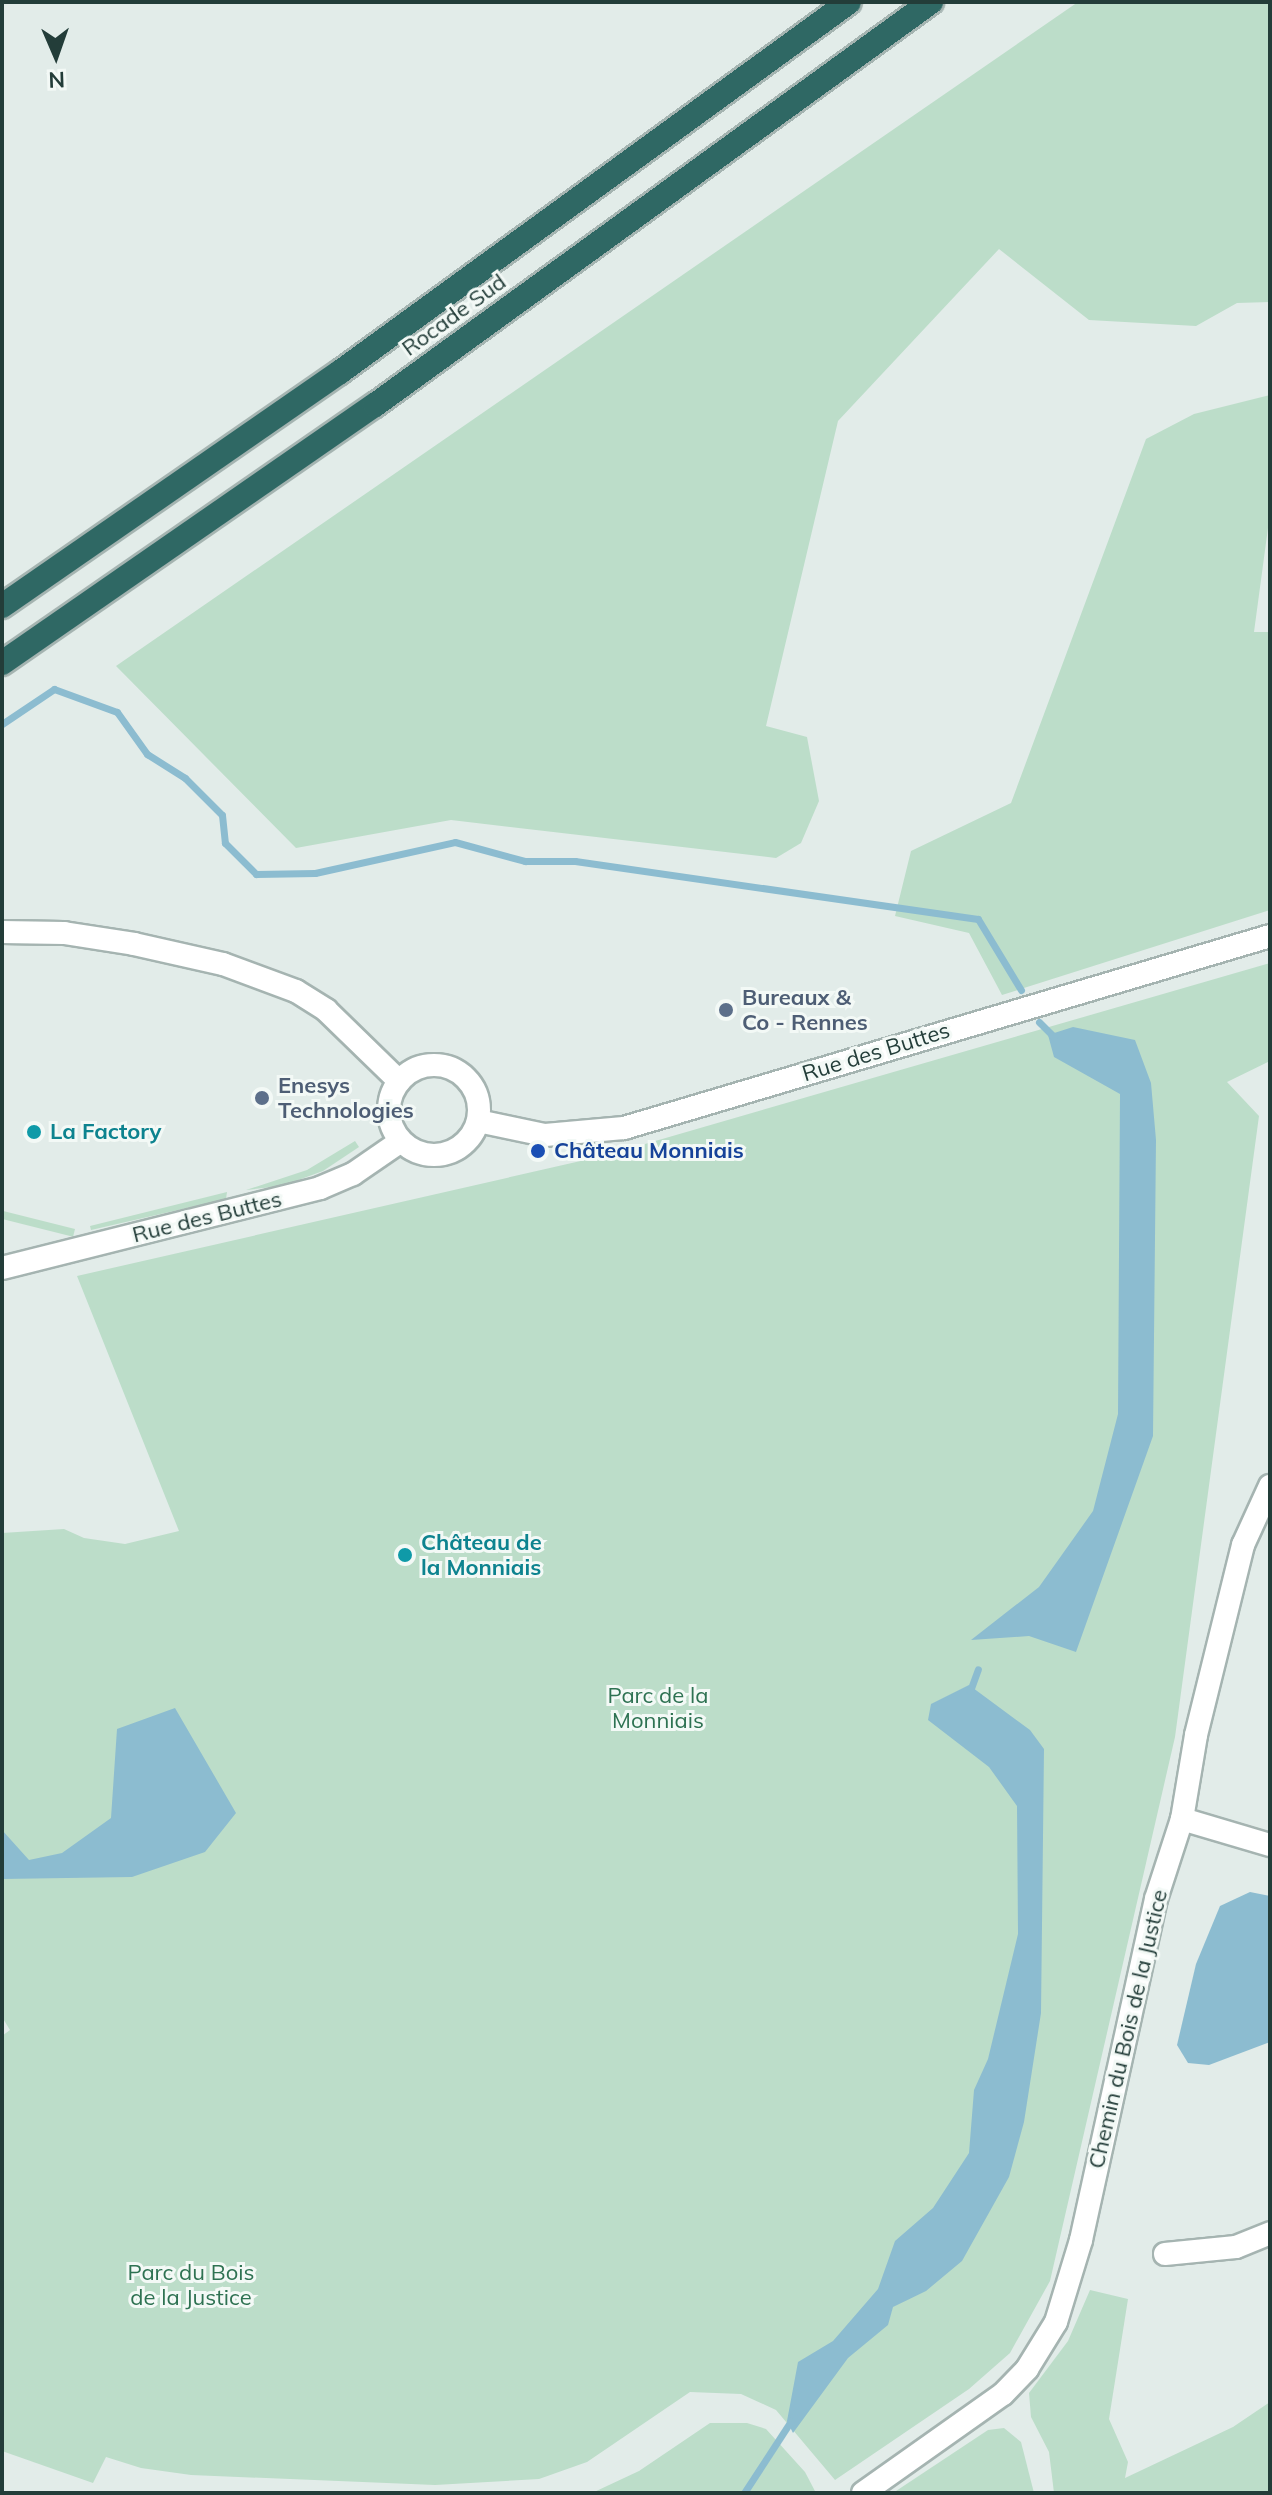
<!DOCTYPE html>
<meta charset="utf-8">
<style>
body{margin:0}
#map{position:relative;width:1272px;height:2495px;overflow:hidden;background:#e2ece9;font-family:Mulish,sans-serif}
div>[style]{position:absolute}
.green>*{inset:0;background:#bcddc9;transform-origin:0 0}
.water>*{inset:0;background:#8cbcd0}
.stream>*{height:7px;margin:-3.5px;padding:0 3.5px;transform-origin:3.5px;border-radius:3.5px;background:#8cbcd0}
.roads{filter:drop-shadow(2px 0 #a5b4b1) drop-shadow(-2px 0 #a5b4b1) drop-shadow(0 2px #a5b4b1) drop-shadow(0 -2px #a5b4b1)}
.street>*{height:22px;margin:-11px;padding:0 11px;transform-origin:11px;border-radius:11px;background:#fff}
.street>.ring{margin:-11px;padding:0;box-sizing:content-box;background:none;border:22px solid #fff;border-radius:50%}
.highway>*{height:24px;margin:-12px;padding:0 12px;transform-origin:12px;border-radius:12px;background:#2f6864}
.dots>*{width:22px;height:22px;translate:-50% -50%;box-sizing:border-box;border:4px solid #f3f9f6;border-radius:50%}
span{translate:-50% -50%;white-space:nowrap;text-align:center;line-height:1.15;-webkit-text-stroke:6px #f3f9f6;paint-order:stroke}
.street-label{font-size:22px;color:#233d39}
.service-label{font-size:22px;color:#4e5e75;font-weight:700}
.left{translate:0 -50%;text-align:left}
.culture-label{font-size:22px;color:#0d838f;font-weight:700}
.transit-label{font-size:22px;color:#164399;font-weight:700}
.park-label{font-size:22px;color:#2e7252}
.frame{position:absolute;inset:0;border:4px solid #233d39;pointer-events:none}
.north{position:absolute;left:16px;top:16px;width:80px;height:80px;-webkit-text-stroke:6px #f3f9f6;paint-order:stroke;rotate:178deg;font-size:22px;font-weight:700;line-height:32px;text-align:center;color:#233d39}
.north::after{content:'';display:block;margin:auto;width:28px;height:36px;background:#233d39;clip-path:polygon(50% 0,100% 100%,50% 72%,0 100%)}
</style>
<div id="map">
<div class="green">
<div style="clip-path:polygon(1078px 2px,1270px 2px,1270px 302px,1237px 303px,1196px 326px,1089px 320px,999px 249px,838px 421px,766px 726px,807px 737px,819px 801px,801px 843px,776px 858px,451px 820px,296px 848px,116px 666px)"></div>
<div style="clip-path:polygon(1270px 395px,1270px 513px,1254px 632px,1270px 632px,1270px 910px,1002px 995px,969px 933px,895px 916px,911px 851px,1011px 803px,1146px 439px,1194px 414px)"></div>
<div style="clip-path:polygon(1270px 963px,1270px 1061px,1227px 1082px,1259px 1116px,1175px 1737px,1050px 2281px,1010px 2353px,969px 2389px,835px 2480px,776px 2410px,741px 2394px,690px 2392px,587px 2462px,539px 2479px,435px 2485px,191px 2475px,141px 2468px,106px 2457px,93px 2483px,2px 2451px,2px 2036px,10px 2030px,2px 2017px,2px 1533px,64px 1529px,84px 1538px,125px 1544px,179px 1531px,77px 1276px,607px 1155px)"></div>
<div style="clip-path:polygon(355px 1141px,359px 1147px,323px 1171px,282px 1186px,246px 1190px,307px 1170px)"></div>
<div style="clip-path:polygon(227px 1192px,226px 1199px,91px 1230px,90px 1226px)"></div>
<div style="left:75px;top:1229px;width:8px;height:75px;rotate:104deg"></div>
<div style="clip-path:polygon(1090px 2290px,1128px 2299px,1109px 2419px,1128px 2462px,1125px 2478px,1233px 2427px,1270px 2402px,1270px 2493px,1054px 2493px,1049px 2452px,1031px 2417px,1029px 2393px,1068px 2341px)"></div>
<div style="clip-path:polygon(710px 2423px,747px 2423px,766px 2429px,805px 2472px,816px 2493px,592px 2493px,639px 2471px)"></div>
<div style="clip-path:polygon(1004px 2428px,1021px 2442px,1034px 2493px,893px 2493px,988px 2430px)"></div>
</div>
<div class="water">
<div style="clip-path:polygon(1073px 1027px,1135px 1040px,1151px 1083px,1156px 1140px,1153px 1436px,1076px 1652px,1029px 1636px,971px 1640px,1039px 1587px,1093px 1511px,1118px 1414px,1120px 1094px,1054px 1057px,1048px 1035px)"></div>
<div style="clip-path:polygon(969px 1685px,1030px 1730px,1044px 1749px,1041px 2013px,1024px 2122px,1009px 2177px,962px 2261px,926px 2291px,893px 2307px,888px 2325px,848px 2358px,793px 2433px,787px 2421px,798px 2362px,833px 2341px,878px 2289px,895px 2241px,933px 2208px,969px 2153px,974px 2090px,988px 2059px,1018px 1934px,1017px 1806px,989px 1767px,928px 1720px,931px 1704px)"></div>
<div style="clip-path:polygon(175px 1708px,236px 1813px,205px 1852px,132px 1877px,2px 1879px,2px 1830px,29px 1860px,62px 1853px,111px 1818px,117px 1729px)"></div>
<div style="clip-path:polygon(1250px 1892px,1270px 1896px,1270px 2042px,1209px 2065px,1188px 2063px,1177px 2045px,1196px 1964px,1220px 1906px)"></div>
</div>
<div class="stream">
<div style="left:2px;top:724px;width:63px;rotate:-33.9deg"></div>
<div style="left:54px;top:689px;width:67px;rotate:20.1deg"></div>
<div style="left:117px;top:712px;width:52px;rotate:54.5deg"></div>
<div style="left:147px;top:754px;width:45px;rotate:32.3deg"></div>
<div style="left:185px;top:778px;width:52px;rotate:45deg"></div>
<div style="left:222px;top:815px;width:28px;rotate:84deg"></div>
<div style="left:225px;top:843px;width:44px;rotate:45deg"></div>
<div style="left:256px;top:874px;width:59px;rotate:-1deg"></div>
<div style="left:315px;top:873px;width:143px;rotate:-12.5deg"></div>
<div style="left:455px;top:842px;width:73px;rotate:15.2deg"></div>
<div style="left:525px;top:861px;width:50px"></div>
<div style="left:575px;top:861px;width:407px;rotate:8.2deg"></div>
<div style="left:978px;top:919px;width:83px;rotate:58.8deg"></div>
<div style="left:1039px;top:1022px;width:21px;rotate:45deg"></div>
<div style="left:970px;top:1691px;width:23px;rotate:-70deg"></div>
<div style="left:744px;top:2493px;width:86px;rotate:-56.9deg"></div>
</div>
<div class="roads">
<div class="street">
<div style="left:2px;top:932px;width:62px;rotate:0.9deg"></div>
<div style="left:64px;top:933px;width:71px;rotate:8.9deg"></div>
<div style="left:134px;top:944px;width:91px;rotate:12.7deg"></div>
<div style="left:223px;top:964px;width:78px;rotate:20.3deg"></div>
<div style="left:296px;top:991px;width:36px;rotate:32deg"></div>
<div style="left:326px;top:1010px;width:102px;rotate:44.2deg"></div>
<div class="ring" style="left:389px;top:1065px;width:68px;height:68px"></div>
<div style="left:478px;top:1121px;width:68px;rotate:11.8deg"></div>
<div style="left:545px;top:1135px;width:79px;rotate:-5.1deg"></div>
<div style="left:624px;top:1128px;width:674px;rotate:-16.55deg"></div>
<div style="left:2px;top:1268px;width:328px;rotate:-14.1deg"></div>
<div style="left:320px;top:1188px;width:36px;rotate:-23deg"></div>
<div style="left:353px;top:1174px;width:58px;rotate:-34.5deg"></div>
<div style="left:1182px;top:1819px;width:92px;rotate:16.5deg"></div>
<div style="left:1165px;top:2254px;width:71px;rotate:-5.6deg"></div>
<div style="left:1236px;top:2247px;width:37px;rotate:-22deg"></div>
<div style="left:863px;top:2493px;width:171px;rotate:-35.3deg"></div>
<div style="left:1003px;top:2394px;width:35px;rotate:-46deg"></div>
<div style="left:1027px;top:2369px;width:55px;rotate:-58.3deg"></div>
<div style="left:1056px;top:2322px;width:86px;rotate:-73deg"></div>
<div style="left:1081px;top:2240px;width:349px;rotate:-77.6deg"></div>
<div style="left:1156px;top:1899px;width:84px;rotate:-72deg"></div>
<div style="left:1182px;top:1819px;width:85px;rotate:-80.5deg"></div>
<div style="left:1196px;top:1735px;width:196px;rotate:-76.1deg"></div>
<div style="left:1243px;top:1545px;width:65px;rotate:-65.4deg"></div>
</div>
<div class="highway">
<div style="left:2px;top:606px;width:411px;rotate:-34.7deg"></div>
<div style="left:340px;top:372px;width:629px;rotate:-36.01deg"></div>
<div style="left:2px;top:663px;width:454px;rotate:-34.7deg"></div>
<div style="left:375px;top:405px;width:687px;rotate:-35.94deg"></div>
</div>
</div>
<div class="dots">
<div style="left:726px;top:1010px;background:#5c6f8a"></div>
<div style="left:262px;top:1098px;background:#5c6f8a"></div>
<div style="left:34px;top:1132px;background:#0f9aa8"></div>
<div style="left:538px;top:1151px;background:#1a4fb4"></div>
<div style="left:405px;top:1555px;background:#0f9aa8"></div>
</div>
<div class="street-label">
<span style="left:454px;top:315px;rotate:-36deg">Rocade Sud</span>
<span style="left:876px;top:1052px;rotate:-17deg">Rue des Buttes</span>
<span style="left:207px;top:1217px;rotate:-14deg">Rue des Buttes</span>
<span style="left:1128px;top:2029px;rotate:-77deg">Chemin du Bois de la Justice</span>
</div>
<div class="service-label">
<span class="left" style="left:742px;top:1010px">Bureaux &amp;<br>Co - Rennes</span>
<span class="left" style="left:278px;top:1098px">Enesys<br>Technologies</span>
</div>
<div class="culture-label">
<span class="left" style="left:50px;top:1132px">La Factory</span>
<span class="left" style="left:421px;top:1555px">Château de<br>la Monniais</span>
</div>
<div class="transit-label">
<span class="left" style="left:554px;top:1151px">Château Monniais</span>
</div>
<div class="park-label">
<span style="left:658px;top:1708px">Parc de la<br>Monniais</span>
<span style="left:191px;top:2285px">Parc du Bois<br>de la Justice</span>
</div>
<div class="frame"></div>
<div class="north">N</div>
</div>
